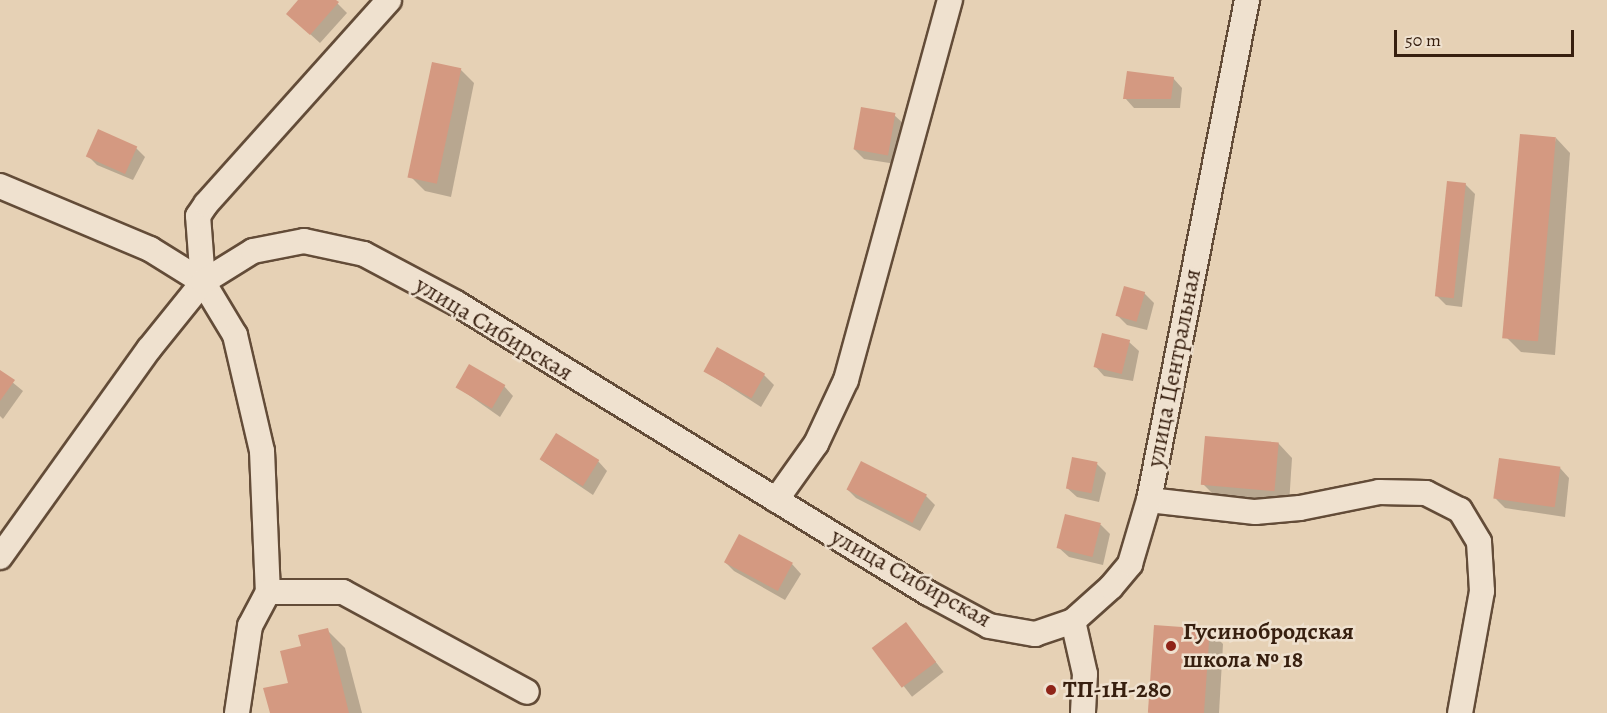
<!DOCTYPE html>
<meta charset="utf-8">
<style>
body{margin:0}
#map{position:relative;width:1607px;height:713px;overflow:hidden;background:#e6d1b5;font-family:Alegreya,serif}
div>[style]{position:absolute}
.shadow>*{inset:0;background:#0003;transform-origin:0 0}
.building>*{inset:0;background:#d49981;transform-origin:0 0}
.roads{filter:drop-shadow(2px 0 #634c38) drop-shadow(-2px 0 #634c38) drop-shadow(0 2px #634c38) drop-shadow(0 -2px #634c38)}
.minor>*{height:24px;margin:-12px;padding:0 12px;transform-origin:12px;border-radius:12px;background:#efe1cf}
.dots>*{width:16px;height:16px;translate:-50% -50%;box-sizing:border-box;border:3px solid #efe1cf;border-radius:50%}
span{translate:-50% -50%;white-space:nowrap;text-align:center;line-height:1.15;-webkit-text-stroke:5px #efe1cf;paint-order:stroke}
.street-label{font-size:24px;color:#371f0f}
.poi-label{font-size:24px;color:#371f0f;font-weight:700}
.left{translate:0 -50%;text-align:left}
.scale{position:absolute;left:1394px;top:30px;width:180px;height:27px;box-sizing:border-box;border:3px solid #371f0f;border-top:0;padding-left:8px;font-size:18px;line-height:21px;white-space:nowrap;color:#371f0f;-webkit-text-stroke:4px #efe1cf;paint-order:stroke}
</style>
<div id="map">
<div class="shadow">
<div style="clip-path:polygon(300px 0,334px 0,347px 13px,320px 43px,288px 14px)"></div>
<div style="clip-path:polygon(460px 69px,474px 83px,451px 197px,425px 191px,411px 177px)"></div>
<div style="clip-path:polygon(1173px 78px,1182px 88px,1180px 108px,1134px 108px,1125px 98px)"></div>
<div style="clip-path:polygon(894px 115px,904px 124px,896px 164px,864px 159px,854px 149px)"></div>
<div style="clip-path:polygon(1556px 138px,1570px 153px,1555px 355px,1521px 352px,1507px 338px)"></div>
<div style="clip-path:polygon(136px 148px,145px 157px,133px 180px,97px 165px,88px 156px)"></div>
<div style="clip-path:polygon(1465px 184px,1475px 194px,1462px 307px,1446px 305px,1436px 295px)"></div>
<div style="clip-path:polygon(1144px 293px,1154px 303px,1147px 330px,1127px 325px,1118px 316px)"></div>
<div style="clip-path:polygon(1129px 342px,1139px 351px,1133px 381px,1104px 376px,1095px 366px)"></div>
<div style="clip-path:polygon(705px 371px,764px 375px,774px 385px,761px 407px)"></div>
<div style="clip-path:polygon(0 372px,23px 391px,3px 419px,0 416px)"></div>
<div style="clip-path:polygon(456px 386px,504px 386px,513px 396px,500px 417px)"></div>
<div style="clip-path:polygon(1278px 443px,1292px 458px,1289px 504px,1217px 498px,1203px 484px)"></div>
<div style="clip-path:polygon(541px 460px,598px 461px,607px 471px,593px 495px)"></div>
<div style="clip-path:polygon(1097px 464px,1106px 473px,1099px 502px,1077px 497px,1067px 488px)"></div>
<div style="clip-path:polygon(1560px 468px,1569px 478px,1565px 517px,1505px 508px,1496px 499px)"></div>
<div style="clip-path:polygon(847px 489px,926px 496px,935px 505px,920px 531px,856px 498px)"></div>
<div style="clip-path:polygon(1066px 516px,1101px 525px,1110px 534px,1103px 565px,1069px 557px,1059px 548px)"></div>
<div style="clip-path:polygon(725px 562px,792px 564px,801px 574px,785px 600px,734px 571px)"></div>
<div style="left:906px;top:624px;width:61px;height:40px;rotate:52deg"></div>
<div style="clip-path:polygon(327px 630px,345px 648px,362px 713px,271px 713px)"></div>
<div style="clip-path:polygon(1209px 630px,1223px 644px,1219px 713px,1150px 713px)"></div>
</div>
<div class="building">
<div style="clip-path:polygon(298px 0,336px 0,339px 2px,310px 35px,286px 14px)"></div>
<div style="left:432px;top:62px;width:30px;height:118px;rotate:12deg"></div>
<div style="clip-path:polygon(1127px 71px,1174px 77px,1171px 99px,1123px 99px)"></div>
<div style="left:861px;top:107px;width:35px;height:43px;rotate:10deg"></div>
<div style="left:98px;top:129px;width:43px;height:30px;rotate:24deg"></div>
<div style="left:1520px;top:134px;width:36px;height:205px;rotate:5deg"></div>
<div style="left:1447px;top:181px;width:19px;height:116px;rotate:6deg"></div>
<div style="left:1124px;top:286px;width:22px;height:31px;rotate:16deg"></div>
<div style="left:1102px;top:333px;width:29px;height:35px;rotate:14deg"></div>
<div style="left:717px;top:347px;width:55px;height:28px;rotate:29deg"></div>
<div style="left:469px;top:364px;width:42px;height:27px;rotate:30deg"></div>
<div style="clip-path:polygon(0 370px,15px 380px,0 401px)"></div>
<div style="left:556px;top:433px;width:51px;height:31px;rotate:32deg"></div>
<div style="left:1205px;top:436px;width:74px;height:49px;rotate:5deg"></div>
<div style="left:1072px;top:457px;width:26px;height:32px;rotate:11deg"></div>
<div style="left:1499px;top:458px;width:62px;height:41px;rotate:8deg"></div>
<div style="left:861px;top:461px;width:74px;height:32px;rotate:27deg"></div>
<div style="left:1065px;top:514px;width:37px;height:35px;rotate:14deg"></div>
<div style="left:739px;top:534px;width:61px;height:32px;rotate:28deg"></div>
<div style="left:906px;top:622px;width:50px;height:43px;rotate:53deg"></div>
<div style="left:1154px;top:625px;width:56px;height:88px;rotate:4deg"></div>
<div style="clip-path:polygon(328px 628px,349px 713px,270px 713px,263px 688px,288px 683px,280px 651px,301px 646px,298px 635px)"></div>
</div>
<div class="roads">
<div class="minor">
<div style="left:0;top:186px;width:163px;rotate:22.8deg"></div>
<div style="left:150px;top:249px;width:62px;rotate:31.9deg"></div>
<div style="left:203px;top:282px;width:62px;rotate:58.9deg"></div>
<div style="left:235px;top:335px;width:119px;rotate:76.9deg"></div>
<div style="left:262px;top:451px;width:141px;rotate:87.6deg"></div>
<div style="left:268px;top:592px;width:38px;rotate:118deg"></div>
<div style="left:250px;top:626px;width:88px;rotate:98.5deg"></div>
<div style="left:203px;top:282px;width:66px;rotate:-94.3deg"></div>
<div style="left:198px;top:216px;width:14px;rotate:-56deg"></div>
<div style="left:206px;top:204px;width:274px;rotate:-48.1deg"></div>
<div style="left:776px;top:500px;width:69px;rotate:-54.5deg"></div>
<div style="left:816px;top:444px;width:71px;rotate:-64.9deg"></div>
<div style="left:846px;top:380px;width:394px;rotate:-74.7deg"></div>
<div style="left:1149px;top:500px;width:107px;rotate:6.5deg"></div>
<div style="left:1255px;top:512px;width:45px;rotate:-5.1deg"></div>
<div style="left:1300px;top:508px;width:81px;rotate:-11.4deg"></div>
<div style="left:1379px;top:492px;width:47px;rotate:1.2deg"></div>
<div style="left:1426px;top:493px;width:38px;rotate:27deg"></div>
<div style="left:1460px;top:510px;width:37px;rotate:59deg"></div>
<div style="left:1479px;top:542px;width:49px;rotate:86.5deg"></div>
<div style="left:1482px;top:591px;width:124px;rotate:100.2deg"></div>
<div style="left:0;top:557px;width:256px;rotate:-54.4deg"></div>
<div style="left:149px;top:349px;width:86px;rotate:-51.1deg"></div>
<div style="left:203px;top:282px;width:59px;rotate:-31.8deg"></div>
<div style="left:253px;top:251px;width:52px;rotate:-11.1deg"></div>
<div style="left:304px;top:241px;width:61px;rotate:12.2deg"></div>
<div style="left:364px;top:254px;width:104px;rotate:28deg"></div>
<div style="left:456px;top:303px;width:554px;rotate:31.57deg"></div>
<div style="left:928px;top:593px;width:69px;rotate:28.4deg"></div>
<div style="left:989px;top:626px;width:47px;rotate:9.9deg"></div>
<div style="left:1035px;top:634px;width:40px;rotate:-18.9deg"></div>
<div style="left:1073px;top:621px;width:51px;rotate:-41.8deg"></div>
<div style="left:1111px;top:587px;width:30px;rotate:-50deg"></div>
<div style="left:1130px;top:564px;width:67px;rotate:-73.5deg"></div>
<div style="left:1149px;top:500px;width:510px;rotate:-78.91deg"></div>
<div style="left:268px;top:592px;width:75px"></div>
<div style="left:343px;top:592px;width:209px;rotate:28.5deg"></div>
<div style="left:1073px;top:621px;width:54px;rotate:77.2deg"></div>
<div style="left:1085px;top:674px;width:39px;rotate:93deg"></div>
</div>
</div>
<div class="dots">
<div style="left:1171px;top:646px;background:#8f2418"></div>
<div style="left:1051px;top:690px;background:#8f2418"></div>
</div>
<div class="street-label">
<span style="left:494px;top:329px;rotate:31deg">улица Сибирская</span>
<span style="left:1174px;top:368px;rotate:-79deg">улица Центральная</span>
<span style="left:911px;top:578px;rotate:29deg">улица Сибирская</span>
</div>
<div class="poi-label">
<span class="left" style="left:1183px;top:646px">Гусинобродская<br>школа № 18</span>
<span class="left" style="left:1063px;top:690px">ТП-1Н-280</span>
</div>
<div class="scale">50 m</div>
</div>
